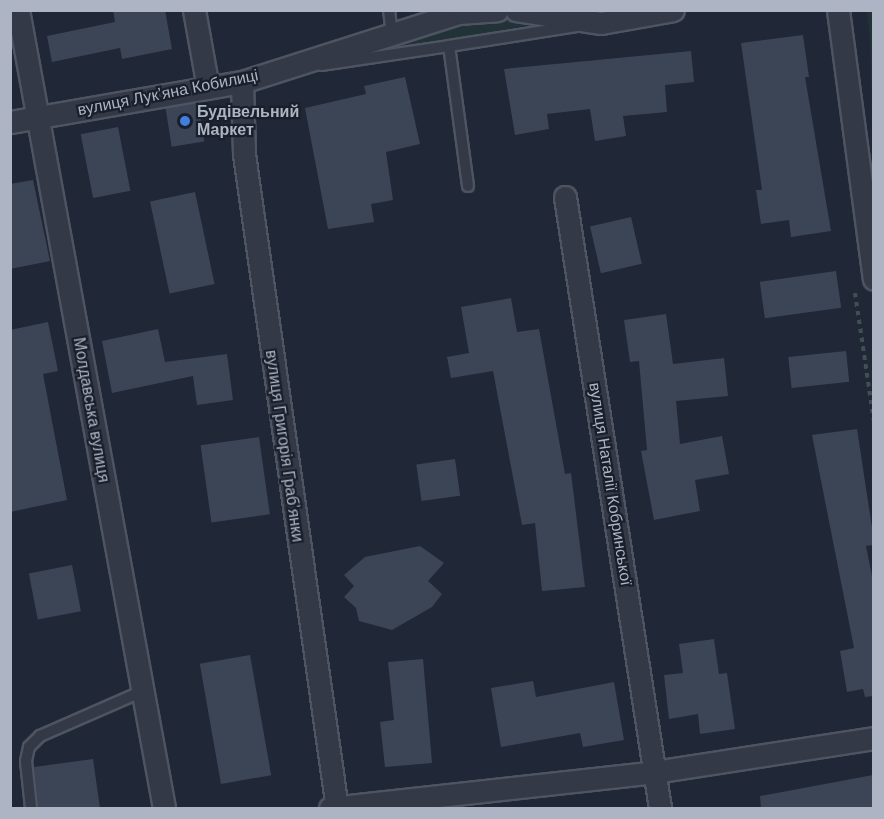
<!DOCTYPE html>
<meta charset="utf-8">
<style>
body{margin:0}
#map{position:relative;width:884px;height:819px;overflow:hidden;background:#202736;font-family:Helvetica,sans-serif}
div>[style]{position:absolute}
.green>*{inset:0;background:#223337}
.building>*{inset:0;background:#3c4556;transform-origin:0 0}
.path>*{height:4px;margin-top:-2px;transform-origin:0;background:repeating-linear-gradient(90deg,#3f5054 0 4.5px,transparent 0 9px)}
.roads{filter:drop-shadow(2px 0 #4e5461) drop-shadow(-2px 0 #4e5461) drop-shadow(0 2px #4e5461) drop-shadow(0 -2px #4e5461)}
.service>*{height:10px;margin:-5px;padding:0 5px;transform-origin:5px;border-radius:5px;background:#333946}
.minor>*{height:21px;margin:-10.5px;padding:0 10.5px;transform-origin:10.5px;border-radius:10.5px;background:#333946}
.dots>*{width:16px;height:16px;translate:-50% -50%;box-sizing:border-box;border:3px solid #191f2b;border-radius:50%}
span{translate:-50% -50%;white-space:nowrap;text-align:center;line-height:1.15;-webkit-text-stroke:4.5px #191f2b;paint-order:stroke}
.street-label{font-size:16px;color:#adb4c3}
.poi-label{font-size:16px;color:#adb4c3;font-weight:700}
.left{translate:0 -50%;text-align:left}
.frame{position:absolute;inset:0;border:12px solid #adb4c3;pointer-events:none}
</style>
<div id="map">
<div class="green">
<div style="clip-path:polygon(867px 11px,873px 11px,873px 135px,870px 37px)"></div>
<div style="clip-path:polygon(506px 19px,546px 22px,372px 54px,460px 23px)"></div>
</div>
<div class="building">
<div style="clip-path:polygon(113px 10px,165px 10px,172px 49px,122px 59px,120px 48px,52px 62px,47px 36px,115px 22px)"></div>
<div style="clip-path:polygon(803px 35px,809px 77px,805px 77px,831px 231px,791px 237px,789px 220px,761px 224px,756px 190px,762px 190px,741px 43px)"></div>
<div style="clip-path:polygon(691px 51px,694px 82px,665px 85px,667px 112px,623px 116px,626px 136px,595px 141px,590px 109px,547px 114px,549px 129px,515px 135px,504px 69px)"></div>
<div style="clip-path:polygon(405px 77px,420px 144px,386px 152px,393px 200px,371px 204px,374px 222px,328px 229px,305px 108px,366px 94px,364px 86px)"></div>
<div style="left:198px;top:102px;width:40px;height:33px;rotate:81deg"></div>
<div style="left:118px;top:127px;width:65px;height:38px;rotate:79deg"></div>
<div style="clip-path:polygon(33px 180px,50px 261px,10px 269px,10px 184px)"></div>
<div style="left:195px;top:192px;width:94px;height:46px;rotate:78deg"></div>
<div style="left:631px;top:217px;width:48px;height:42px;rotate:77deg"></div>
<div style="left:836px;top:271px;width:37px;height:77px;rotate:82deg"></div>
<div style="clip-path:polygon(511px 298px,517px 332px,539px 329px,565px 474px,571px 473px,585px 587px,542px 591px,535px 523px,522px 525px,493px 371px,451px 378px,447px 357px,469px 353px,461px 307px)"></div>
<div style="clip-path:polygon(666px 314px,673px 364px,724px 358px,728px 396px,676px 401px,680px 444px,722px 436px,729px 474px,695px 480px,700px 511px,654px 520px,641px 451px,647px 450px,639px 361px,630px 362px,624px 320px)"></div>
<div style="clip-path:polygon(48px 322px,58px 371px,43px 374px,67px 500px,10px 512px,10px 330px)"></div>
<div style="clip-path:polygon(158px 329px,165px 362px,227px 354px,233px 400px,197px 405px,193px 376px,112px 393px,102px 341px)"></div>
<div style="left:846px;top:351px;width:31px;height:58px;rotate:84deg"></div>
<div style="clip-path:polygon(857px 429px,873px 534px,873px 545px,866px 546px,873px 581px,873px 696px,865px 697px,863px 689px,847px 692px,840px 651px,854px 648px,812px 435px)"></div>
<div style="left:259px;top:437px;width:78px;height:59px;rotate:82deg"></div>
<div style="left:455px;top:459px;width:37px;height:39px;rotate:82deg"></div>
<div style="clip-path:polygon(420px 546px,444px 563px,428px 581px,442px 594px,432px 607px,392px 630px,359px 621px,356px 608px,344px 597px,354px 586px,344px 575px,365px 557px)"></div>
<div style="left:72px;top:565px;width:47px;height:44px;rotate:79deg"></div>
<div style="clip-path:polygon(714px 639px,719px 674px,727px 673px,735px 729px,700px 734px,698px 714px,669px 719px,664px 675px,683px 673px,679px 644px)"></div>
<div style="left:250px;top:655px;width:122px;height:51px;rotate:80deg"></div>
<div style="clip-path:polygon(423px 659px,432px 763px,385px 767px,380px 722px,394px 720px,388px 662px)"></div>
<div style="clip-path:polygon(533px 681px,536px 697px,614px 682px,624px 740px,583px 747px,580px 733px,501px 747px,491px 688px)"></div>
<div style="clip-path:polygon(93px 759px,100px 808px,38px 808px,34px 767px)"></div>
<div style="clip-path:polygon(873px 775px,873px 808px,761px 808px,760px 796px)"></div>
</div>
<div class="path">
<div style="left:855px;top:293px;width:130px;rotate:81.6deg"></div>
</div>
<div class="roads">
<div class="service">
<div style="left:389px;top:10px;width:24px;rotate:83deg"></div>
<div style="left:321px;top:65px;width:129px;rotate:-8.4deg"></div>
<div style="left:468px;top:186px;width:141px;rotate:-97.7deg"></div>
<div style="left:449px;top:46px;width:129px;rotate:-8.9deg"></div>
<div style="left:31px;top:808px;width:47px;rotate:-96.1deg"></div>
<div style="left:26px;top:761px;width:14px;rotate:-78deg"></div>
<div style="left:29px;top:747px;width:16px;rotate:-45deg"></div>
<div style="left:40px;top:736px;width:112px;rotate:-23.6deg"></div>
</div>
<div class="minor">
<div style="left:18px;top:10px;width:811px;rotate:79.63deg"></div>
<div style="left:194px;top:10px;width:79px;rotate:79.8deg"></div>
<div style="left:516px;top:10px;width:86px;rotate:8.7deg"></div>
<div style="left:601px;top:23px;width:73px;rotate:-10.2deg"></div>
<div style="left:838px;top:10px;width:271px;rotate:82.4deg"></div>
<div style="left:242px;top:82px;width:72px;rotate:88.4deg"></div>
<div style="left:244px;top:154px;width:661px;rotate:81.91deg"></div>
<div style="left:10px;top:122px;width:235px;rotate:-9.8deg"></div>
<div style="left:242px;top:82px;width:227px;rotate:-17.7deg"></div>
<div style="left:458px;top:13px;width:39px;rotate:-4deg"></div>
<div style="left:565px;top:197px;width:618px;rotate:81.16deg"></div>
<div style="left:330px;top:808px;width:326px;rotate:-6.3deg"></div>
<div style="left:654px;top:772px;width:223px;rotate:-8.8deg"></div>
</div>
</div>
<div class="dots">
<div style="left:185px;top:121px;background:#3f7fe0"></div>
</div>
<div class="street-label">
<span style="left:168px;top:93px;rotate:-11deg">вулиця Лукʼяна Кобилиці</span>
<span style="left:91px;top:410px;rotate:80deg">Молдавська вулиця</span>
<span style="left:284px;top:446px;rotate:82deg">вулиця Григорія Грабʼянки</span>
<span style="left:610px;top:484px;rotate:81deg">вулиця Наталії Кобринської</span>
</div>
<div class="poi-label">
<span class="left" style="left:197px;top:121px">Будівельний<br>Маркет</span>
</div>
<div class="frame"></div>
</div>
